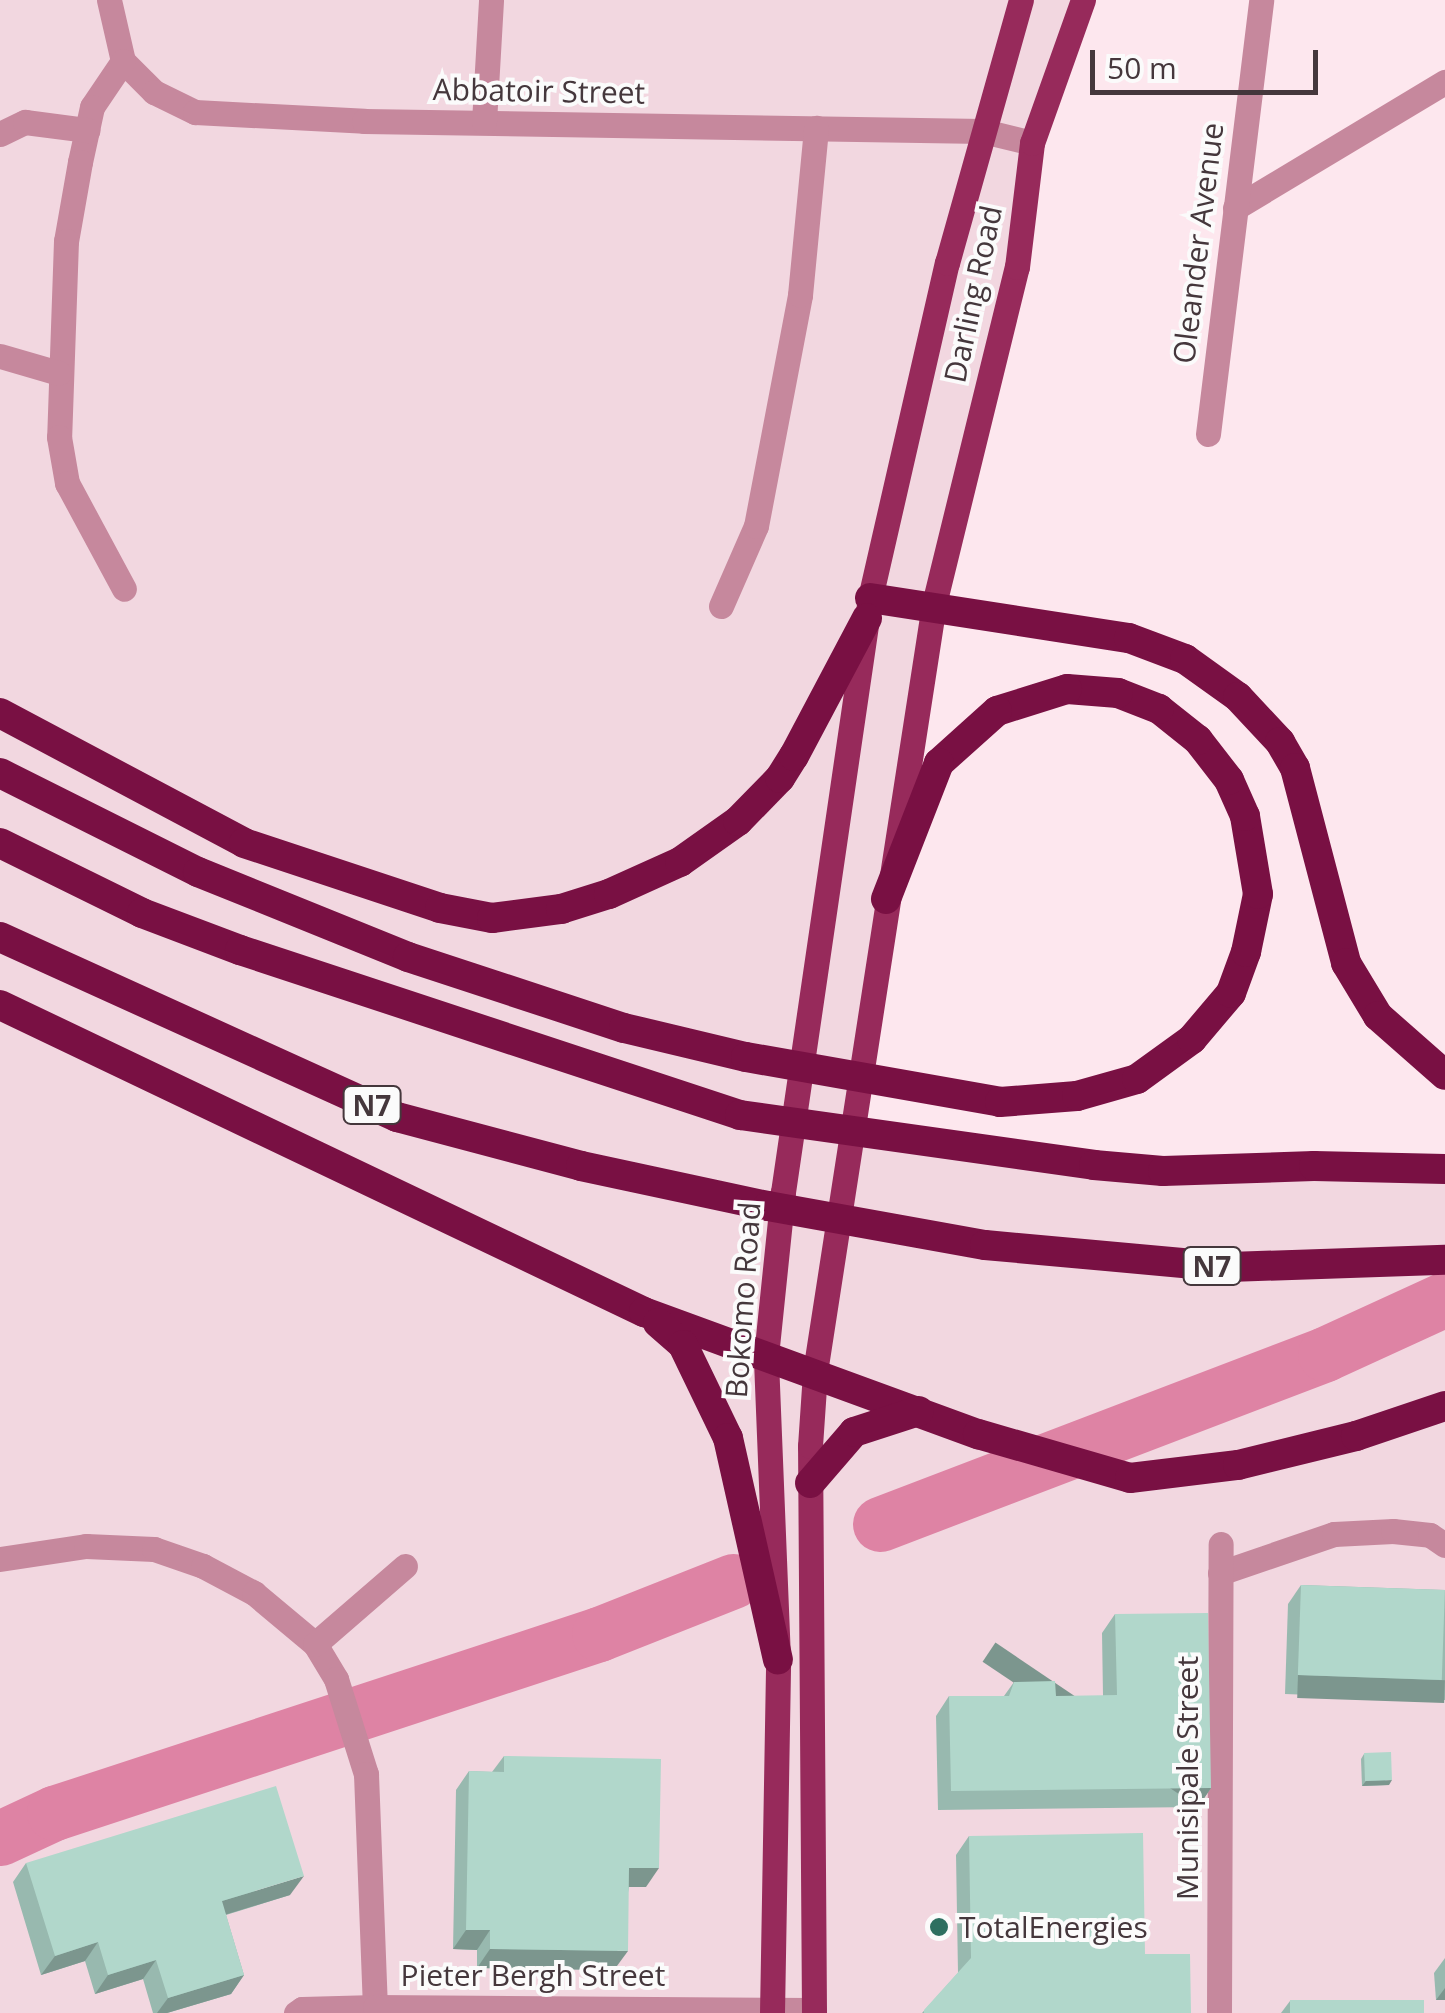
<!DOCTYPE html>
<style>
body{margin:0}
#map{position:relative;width:1445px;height:2013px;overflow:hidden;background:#fde7ee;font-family:"Open Sans",sans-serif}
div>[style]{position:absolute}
.built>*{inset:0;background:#f2d7e0}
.river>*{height:55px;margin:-27.5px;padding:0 27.5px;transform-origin:27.5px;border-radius:27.5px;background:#de83a4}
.minor>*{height:25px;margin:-12.5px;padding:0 12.5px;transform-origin:12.5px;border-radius:12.5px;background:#c6889d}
.major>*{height:25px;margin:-12.5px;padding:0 12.5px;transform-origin:12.5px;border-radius:12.5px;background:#972a5b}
.highway>*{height:30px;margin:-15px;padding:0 15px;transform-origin:15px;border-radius:15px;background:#791043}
.wall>*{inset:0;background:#98b9af}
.shaded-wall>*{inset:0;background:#7c968e;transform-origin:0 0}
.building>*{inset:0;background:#b1d7cb;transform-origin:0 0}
.dots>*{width:28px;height:28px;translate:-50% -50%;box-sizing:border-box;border:5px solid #fbfbfb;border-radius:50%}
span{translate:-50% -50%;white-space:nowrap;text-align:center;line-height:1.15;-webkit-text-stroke:8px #fbfbfb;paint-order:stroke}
.shield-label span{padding:2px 8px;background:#fbfbfb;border:2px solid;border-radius:8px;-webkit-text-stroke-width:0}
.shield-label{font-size:28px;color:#45373c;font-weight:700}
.street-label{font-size:30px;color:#45373c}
.poi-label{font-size:30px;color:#45373c}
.left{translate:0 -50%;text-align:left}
.scale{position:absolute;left:1090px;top:50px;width:228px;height:45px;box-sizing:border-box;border:5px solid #45373c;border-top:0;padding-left:12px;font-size:30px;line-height:35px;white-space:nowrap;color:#45373c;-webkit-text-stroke:8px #fbfbfb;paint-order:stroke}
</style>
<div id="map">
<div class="built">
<div style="clip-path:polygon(0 0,1083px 0,1032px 143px,934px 605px,853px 1124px,1002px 1155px,1445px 1169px,1445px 2013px,0 2013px)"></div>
</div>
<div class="river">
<div style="left:880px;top:1524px;width:476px;rotate:-20.9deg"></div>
<div style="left:1325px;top:1354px;width:132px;rotate:-24.6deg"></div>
<div style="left:0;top:1838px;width:60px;rotate:-24.8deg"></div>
<div style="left:54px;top:1813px;width:574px;rotate:-18.18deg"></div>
<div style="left:599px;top:1634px;width:144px;rotate:-21.6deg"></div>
</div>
<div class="minor">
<div style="left:109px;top:0;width:63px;rotate:77.1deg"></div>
<div style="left:123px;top:61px;width:44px;rotate:45deg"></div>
<div style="left:154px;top:92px;width:46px;rotate:26deg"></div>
<div style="left:195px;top:112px;width:169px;rotate:3deg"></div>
<div style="left:364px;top:121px;width:619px;rotate:0.93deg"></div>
<div style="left:983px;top:131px;width:50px;rotate:13.8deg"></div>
<div style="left:123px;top:61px;width:55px;rotate:124deg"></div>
<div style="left:92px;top:107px;width:56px;rotate:102.3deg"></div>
<div style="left:80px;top:162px;width:80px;rotate:100deg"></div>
<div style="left:66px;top:241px;width:196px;rotate:92deg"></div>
<div style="left:59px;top:437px;width:47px;rotate:80.1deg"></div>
<div style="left:67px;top:483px;width:120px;rotate:61.7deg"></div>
<div style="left:484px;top:122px;width:122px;rotate:-86.7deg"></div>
<div style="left:0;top:134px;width:28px;rotate:-26deg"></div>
<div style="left:25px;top:122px;width:63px;rotate:7.4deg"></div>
<div style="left:1235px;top:208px;width:245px;rotate:-31deg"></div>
<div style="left:0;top:356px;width:61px;rotate:16.1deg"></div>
<div style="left:1208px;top:434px;width:437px;rotate:-83deg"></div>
<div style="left:721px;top:606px;width:87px;rotate:-66.4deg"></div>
<div style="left:756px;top:526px;width:235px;rotate:-79.2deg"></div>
<div style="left:800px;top:295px;width:168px;rotate:-84.5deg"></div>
<div style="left:0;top:1559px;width:87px;rotate:-8.6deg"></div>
<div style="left:86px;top:1546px;width:68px;rotate:2.5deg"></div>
<div style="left:154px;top:1549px;width:52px;rotate:19.1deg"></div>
<div style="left:203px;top:1566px;width:58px;rotate:27.9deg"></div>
<div style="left:254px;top:1593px;width:80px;rotate:39.9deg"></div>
<div style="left:315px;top:1644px;width:41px;rotate:59deg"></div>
<div style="left:336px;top:1679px;width:100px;rotate:72.5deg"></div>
<div style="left:366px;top:1774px;width:233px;rotate:87.8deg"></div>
<div style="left:1220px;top:1573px;width:120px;rotate:-18.9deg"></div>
<div style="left:1334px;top:1534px;width:59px;rotate:-2.9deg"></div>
<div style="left:1393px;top:1531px;width:37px;rotate:6deg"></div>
<div style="left:1430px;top:1535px;width:18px;rotate:34deg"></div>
<div style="left:315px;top:1644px;width:119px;rotate:-40.9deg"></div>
<div style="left:296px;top:2013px;width:7px;rotate:-34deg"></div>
<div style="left:302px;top:2009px;width:73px;rotate:-1.6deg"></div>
<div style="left:375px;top:2007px;width:439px;rotate:0.4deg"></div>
<div style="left:1219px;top:2013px;width:469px;rotate:-89.8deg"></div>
</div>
<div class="major">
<div style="left:772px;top:2013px;width:354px;rotate:-89deg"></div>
<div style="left:778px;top:1659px;width:303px;rotate:-92.3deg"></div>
<div style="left:766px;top:1356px;width:165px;rotate:-84.1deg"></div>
<div style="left:783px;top:1192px;width:600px;rotate:-81.67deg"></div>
<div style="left:870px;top:598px;width:344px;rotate:-77.1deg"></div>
<div style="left:947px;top:263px;width:273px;rotate:-74.3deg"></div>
<div style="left:814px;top:2013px;width:567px;rotate:-90.4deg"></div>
<div style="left:810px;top:1446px;width:74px;rotate:-86.1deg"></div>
<div style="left:815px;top:1372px;width:777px;rotate:-81.19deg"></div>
<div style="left:934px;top:604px;width:347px;rotate:-76.2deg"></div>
<div style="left:1017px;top:267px;width:125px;rotate:-83.1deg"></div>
<div style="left:1032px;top:143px;width:152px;rotate:-70.4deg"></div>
</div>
<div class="highway">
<div style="left:870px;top:598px;width:262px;rotate:8.8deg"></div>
<div style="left:1129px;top:638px;width:60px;rotate:20.6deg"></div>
<div style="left:1185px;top:659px;width:65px;rotate:35.6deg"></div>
<div style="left:1238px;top:697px;width:62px;rotate:47deg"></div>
<div style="left:1280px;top:742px;width:30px;rotate:60deg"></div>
<div style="left:1295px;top:768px;width:202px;rotate:75.3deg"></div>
<div style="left:1346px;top:963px;width:62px;rotate:58.9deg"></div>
<div style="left:1378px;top:1016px;width:89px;rotate:41.4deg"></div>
<div style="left:0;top:713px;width:276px;rotate:28deg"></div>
<div style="left:244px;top:843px;width:206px;rotate:18.3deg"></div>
<div style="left:440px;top:908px;width:53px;rotate:10.9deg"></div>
<div style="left:492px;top:918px;width:70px;rotate:-7.4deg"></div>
<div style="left:561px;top:909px;width:50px;rotate:-17.4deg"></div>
<div style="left:609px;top:894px;width:78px;rotate:-24.3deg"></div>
<div style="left:680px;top:862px;width:71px;rotate:-35.3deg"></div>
<div style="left:738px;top:821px;width:60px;rotate:-45.7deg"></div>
<div style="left:780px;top:778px;width:26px;rotate:-58deg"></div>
<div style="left:794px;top:756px;width:156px;rotate:-62.1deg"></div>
<div style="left:0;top:773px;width:221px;rotate:26.6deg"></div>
<div style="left:198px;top:872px;width:227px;rotate:22deg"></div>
<div style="left:408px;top:957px;width:227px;rotate:18.2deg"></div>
<div style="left:624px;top:1028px;width:125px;rotate:13.4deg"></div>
<div style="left:746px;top:1057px;width:258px;rotate:10deg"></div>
<div style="left:1000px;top:1102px;width:77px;rotate:-4.5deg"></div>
<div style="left:1077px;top:1096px;width:62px;rotate:-15.8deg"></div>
<div style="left:1137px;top:1079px;width:68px;rotate:-36deg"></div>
<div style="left:1192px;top:1039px;width:60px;rotate:-49.7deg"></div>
<div style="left:1231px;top:993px;width:44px;rotate:-69.9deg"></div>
<div style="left:1246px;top:952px;width:59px;rotate:-78.3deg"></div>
<div style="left:1258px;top:894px;width:79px;rotate:-99.5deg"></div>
<div style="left:1245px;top:816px;width:39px;rotate:-114deg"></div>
<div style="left:1229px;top:780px;width:51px;rotate:-127.8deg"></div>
<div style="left:1198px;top:740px;width:50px;rotate:-141.5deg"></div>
<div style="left:1159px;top:709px;width:44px;rotate:-158.7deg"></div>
<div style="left:1118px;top:693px;width:51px;rotate:-175.5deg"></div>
<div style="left:1067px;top:689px;width:73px;rotate:162.6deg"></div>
<div style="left:997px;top:711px;width:78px;rotate:138.1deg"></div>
<div style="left:939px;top:763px;width:146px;rotate:111.3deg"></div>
<div style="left:0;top:843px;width:158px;rotate:26.2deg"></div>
<div style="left:142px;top:913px;width:105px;rotate:20.7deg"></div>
<div style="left:240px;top:950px;width:527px;rotate:18.26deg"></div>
<div style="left:740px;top:1115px;width:358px;rotate:8deg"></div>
<div style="left:1094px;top:1165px;width:69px;rotate:5deg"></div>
<div style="left:1163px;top:1171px;width:151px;rotate:-1.9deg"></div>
<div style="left:1314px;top:1166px;width:131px;rotate:1.3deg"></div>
<div style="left:0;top:937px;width:436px;rotate:24.4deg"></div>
<div style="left:397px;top:1117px;width:190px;rotate:14.9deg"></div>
<div style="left:581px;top:1166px;width:191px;rotate:12.1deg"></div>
<div style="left:768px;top:1206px;width:220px;rotate:10.2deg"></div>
<div style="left:985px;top:1245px;width:245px;rotate:5.2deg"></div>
<div style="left:1229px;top:1267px;width:216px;rotate:-1.9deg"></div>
<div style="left:0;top:1005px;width:713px;rotate:25.49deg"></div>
<div style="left:644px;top:1312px;width:356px;rotate:20.1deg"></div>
<div style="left:978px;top:1434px;width:158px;rotate:16.1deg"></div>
<div style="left:1130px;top:1478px;width:109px;rotate:-6.9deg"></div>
<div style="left:1238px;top:1465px;width:122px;rotate:-13.8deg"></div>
<div style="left:1356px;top:1436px;width:94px;rotate:-18.6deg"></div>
<div style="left:658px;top:1323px;width:33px;rotate:41deg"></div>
<div style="left:683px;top:1345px;width:103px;rotate:64.2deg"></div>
<div style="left:728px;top:1438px;width:227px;rotate:77.3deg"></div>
<div style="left:810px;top:1483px;width:67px;rotate:-49.2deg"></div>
<div style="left:854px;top:1432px;width:68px;rotate:-17.9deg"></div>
</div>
<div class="wall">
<div style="clip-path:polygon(1301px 1585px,1445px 1590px,1445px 1700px,1285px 1694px,1288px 1604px)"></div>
<div style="clip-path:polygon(1115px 1614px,1211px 1788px,1198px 1807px,938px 1810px,936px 1716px,949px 1696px,1004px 1696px,1014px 1682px,1056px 1696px,1103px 1696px,1102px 1633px)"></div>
<div style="clip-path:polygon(1364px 1754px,1389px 1785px,1362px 1786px,1361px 1759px)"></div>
<div style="clip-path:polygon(504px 1756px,646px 1887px,629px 1887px,614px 1970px,477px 1968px,477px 1950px,453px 1949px,456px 1790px,469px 1771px,492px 1772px)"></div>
<div style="clip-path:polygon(969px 1836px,1145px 1954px,1191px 2013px,922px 2013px,958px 1973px,956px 1855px)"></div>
<div style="clip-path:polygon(26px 1863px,290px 1895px,226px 1915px,244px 1975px,231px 1994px,167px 2013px,153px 2013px,143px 1979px,95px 1994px,85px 1961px,41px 1975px,13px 1882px)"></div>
<div style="clip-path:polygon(1445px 1958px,1445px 2000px,1436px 2000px,1434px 1973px)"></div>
<div style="clip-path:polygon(1290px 2001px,1290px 2013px,1281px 2013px)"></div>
</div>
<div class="shaded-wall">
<div style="left:1298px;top:1675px;width:147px;height:23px;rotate:2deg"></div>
<div style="clip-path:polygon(1392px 1780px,1389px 1785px,1362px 1786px,1366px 1781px)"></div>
<div style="left:1211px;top:1788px;width:23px;height:260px;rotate:124deg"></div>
<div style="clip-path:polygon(629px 1868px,659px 1868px,646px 1887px,616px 1887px)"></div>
<div style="clip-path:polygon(304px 1876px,290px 1895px,208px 1920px,222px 1901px)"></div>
<div style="clip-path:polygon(466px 1930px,490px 1930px,477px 1950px,453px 1949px)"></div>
<div style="clip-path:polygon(98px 1942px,85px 1961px,41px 1975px,55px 1956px)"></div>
<div style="clip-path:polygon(490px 1949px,628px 1951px,614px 1970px,477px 1968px)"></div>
<div style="clip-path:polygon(156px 1960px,143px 1979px,95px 1994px,108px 1975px)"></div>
<div style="clip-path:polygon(244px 1975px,231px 1994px,167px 2013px,157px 2013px,168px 1998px)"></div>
<div style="clip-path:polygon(1445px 1988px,1445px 2000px,1436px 2000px)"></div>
</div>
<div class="building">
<div style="left:1301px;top:1585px;width:144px;height:90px;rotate:2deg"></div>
<div style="clip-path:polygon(1208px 1613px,1211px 1788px,951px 1791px,949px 1696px,1009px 1696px,1014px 1682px,1055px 1681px,1056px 1696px,1117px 1695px,1115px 1614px)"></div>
<div style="left:1391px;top:1752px;width:28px;height:27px;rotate:88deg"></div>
<div style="clip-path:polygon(504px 1756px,661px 1759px,659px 1868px,629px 1868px,628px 1951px,490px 1949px,490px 1930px,466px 1930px,469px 1771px,504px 1772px)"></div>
<div style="clip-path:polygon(276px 1786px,304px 1876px,222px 1901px,244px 1975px,168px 1998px,156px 1960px,108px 1975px,98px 1942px,55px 1956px,26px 1863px)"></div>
<div style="clip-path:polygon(1143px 1833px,1145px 1954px,1190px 1954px,1191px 2013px,924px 2013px,924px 2010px,971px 1958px,969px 1836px)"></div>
<div style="left:1424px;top:2000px;width:13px;height:134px;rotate:90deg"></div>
</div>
<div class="dots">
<div style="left:939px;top:1927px;background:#2e6f60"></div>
</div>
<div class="shield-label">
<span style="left:372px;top:1105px">N7</span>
<span style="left:1212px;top:1266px">N7</span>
</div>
<div class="street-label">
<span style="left:539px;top:91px;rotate:1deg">Abbatoir Street</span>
<span style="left:1198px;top:243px;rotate:-83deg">Oleander Avenue</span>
<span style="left:973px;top:294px;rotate:-78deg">Darling Road</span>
<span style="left:743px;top:1300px;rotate:-86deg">Bokomo Road</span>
<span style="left:1187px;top:1778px;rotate:-90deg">Munisipale Street</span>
<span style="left:533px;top:1975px">Pieter Bergh Street</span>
</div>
<div class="poi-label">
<span class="left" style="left:959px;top:1927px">TotalEnergies</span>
</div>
<div class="scale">50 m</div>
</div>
